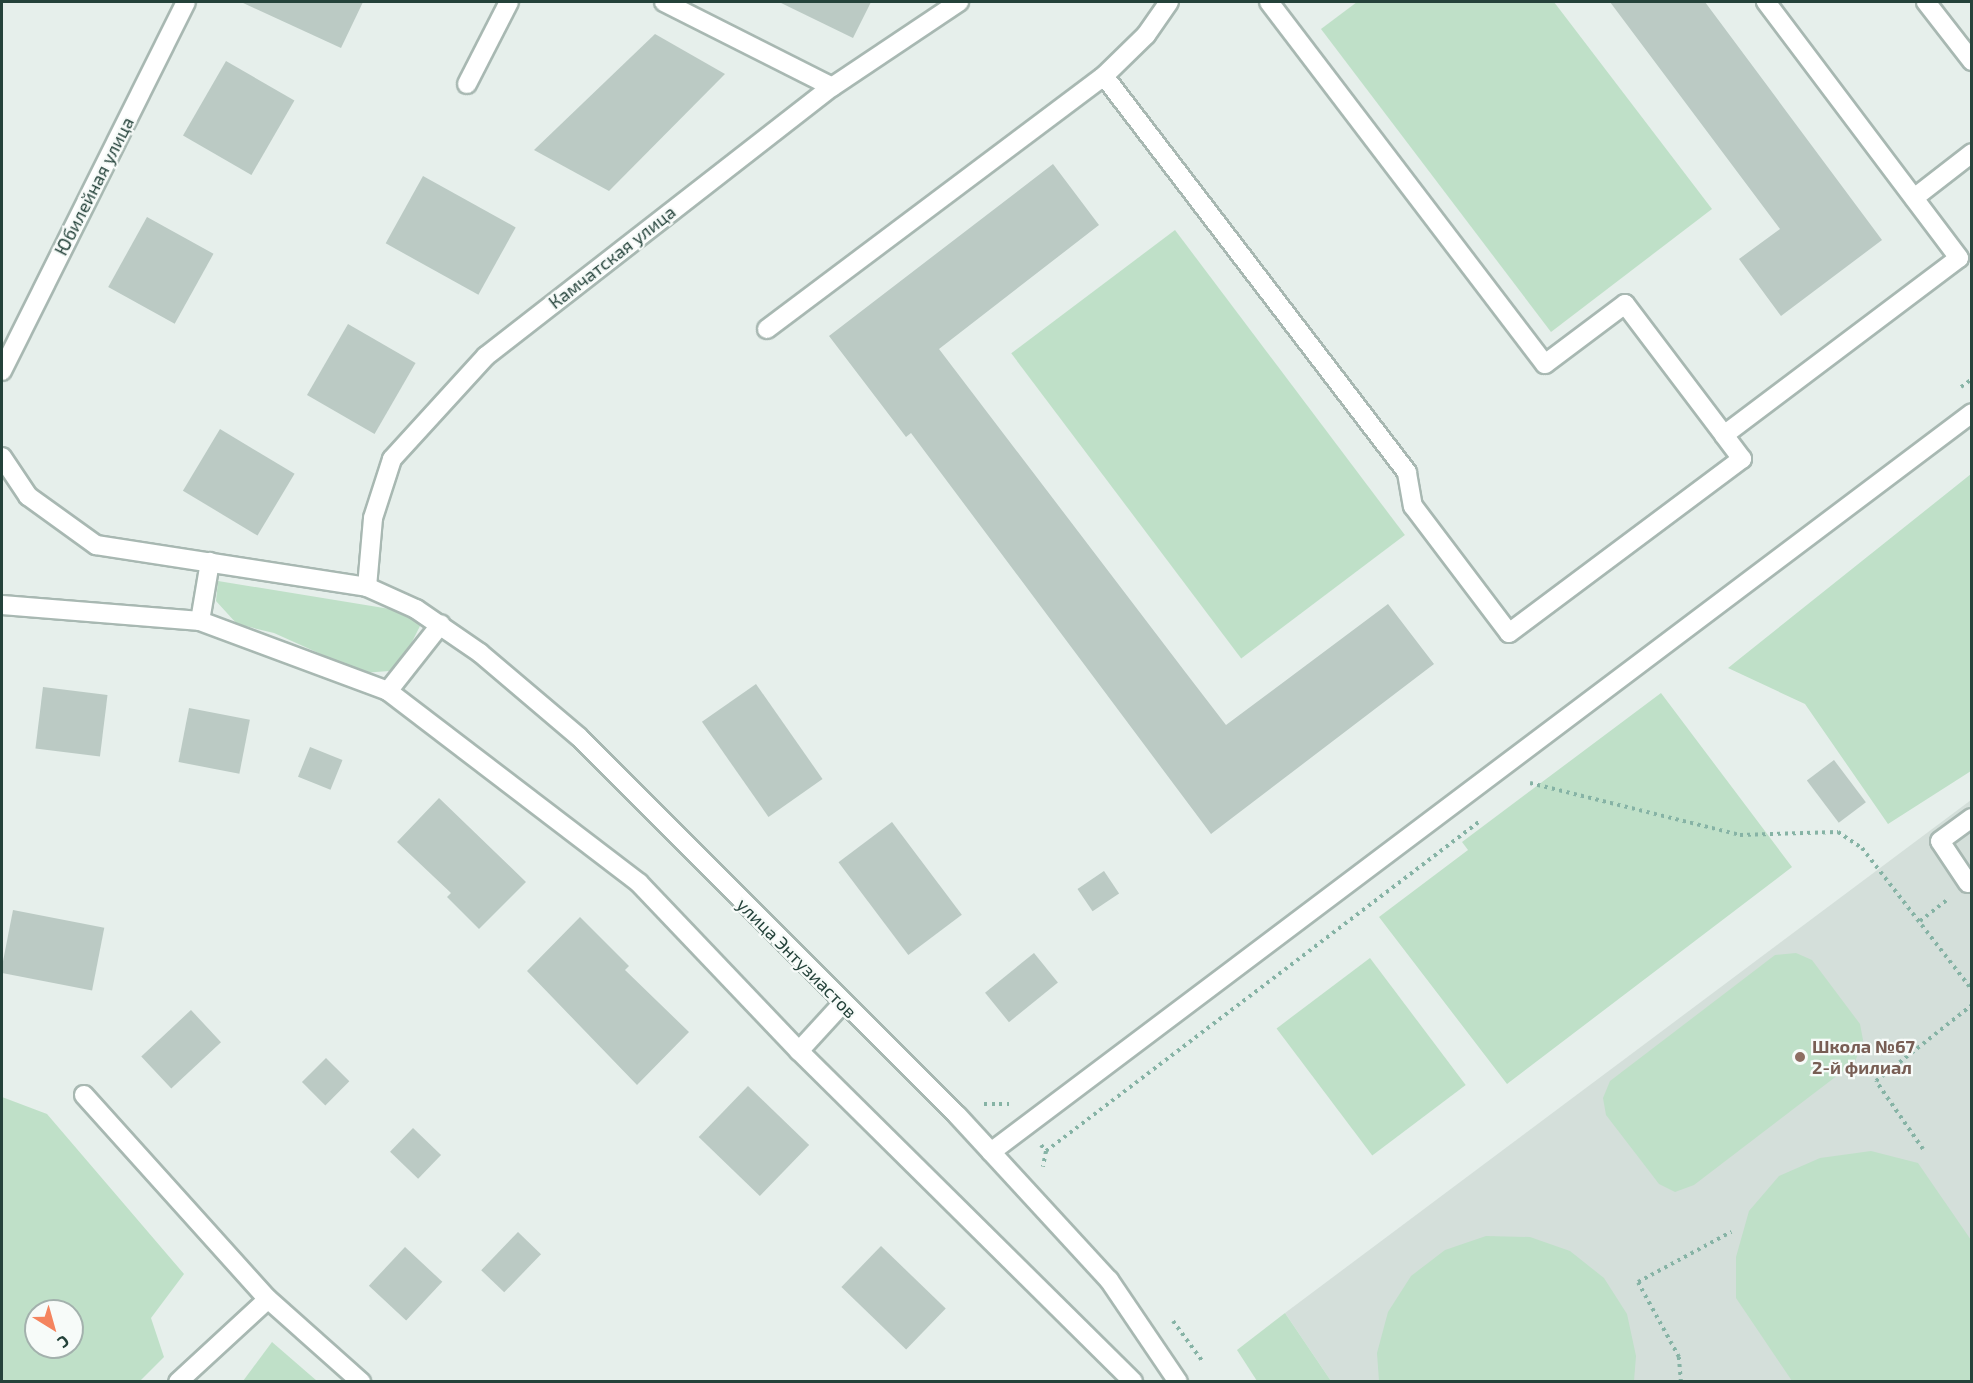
<!DOCTYPE html>
<meta charset="utf-8">
<style>
body{margin:0}
#map{position:relative;width:1973px;height:1383px;overflow:hidden;background:#e6efeb;font-family:"Exo 2",sans-serif}
div>[style]{position:absolute}
.built>*{inset:0;background:#d4dfda}
.green>*{inset:0;background:#bfe0c8;transform-origin:0 0}
.building>*{inset:0;background:#bbcac4;transform-origin:0 0}
.path>*{height:4px;margin-top:-2px;transform-origin:0;background:repeating-linear-gradient(90deg,#86b3a5 0 3px,transparent 0 7.5px)}
.roads{filter:drop-shadow(2px 0 #a8b8b2) drop-shadow(-2px 0 #a8b8b2) drop-shadow(0 2px #a8b8b2) drop-shadow(0 -2px #a8b8b2)}
.minor>*{height:18px;margin:-9px;padding:0 9px;transform-origin:9px;border-radius:9px;background:#fff}
.dots>*{width:16px;height:16px;translate:-50% -50%;box-sizing:border-box;border:3px solid #f7fbf9;border-radius:50%}
span{translate:-50% -50%;white-space:nowrap;text-align:center;line-height:1.15;-webkit-text-stroke:4.5px #f7fbf9;paint-order:stroke}
.street-label{font-size:18px;color:#24423a}
.education-label{font-size:18px;color:#785e54;font-weight:700}
.left{translate:0 -50%;text-align:left}
.frame{position:absolute;inset:0;border:3px solid #24423a;pointer-events:none}
.north{position:absolute;left:24px;top:1299px;width:60px;height:60px;box-sizing:border-box;background:#f7fbf9;border:2px solid #a3b1ad;border-radius:50%;rotate:143deg;font-size:16px;font-weight:700;line-height:24px;text-align:center;color:#24423a}
.north::after{content:'';display:block;margin:auto;width:21px;height:27px;background:#f4845f;clip-path:polygon(50% 0,100% 100%,50% 72%,0 100%)}
</style>
<div id="map">
<div class="built">
<div style="clip-path:polygon(1971px 800px,1971px 1381px,1331px 1381px,1285px 1313px)"></div>
</div>
<div class="green">
<div style="clip-path:polygon(1357px 2px,1554px 2px,1712px 209px,1551px 332px,1321px 29px)"></div>
<div style="left:1175px;top:230px;width:382px;height:205px;rotate:53deg"></div>
<div style="clip-path:polygon(1971px 474px,1971px 771px,1888px 824px,1805px 704px,1728px 668px)"></div>
<div style="clip-path:polygon(218px 581px,390px 609px,421px 624px,403px 660px,389px 671px,363px 673px,274px 633px,237px 624px,216px 601px)"></div>
<div style="clip-path:polygon(1661px 693px,1792px 867px,1507px 1084px,1379px 917px,1468px 850px,1462px 842px)"></div>
<div style="clip-path:polygon(1796px 953px,1812px 960px,1860px 1024px,1863px 1040px,1855px 1062px,1694px 1185px,1675px 1192px,1659px 1184px,1606px 1115px,1603px 1098px,1610px 1081px,1775px 955px)"></div>
<div style="left:1370px;top:958px;width:159px;height:117px;rotate:53deg"></div>
<div style="clip-path:polygon(evenodd,2px 1097px,47px 1114px,184px 1274px,151px 1318px,164px 1357px,140px 1381px,2px 1381px,2px 1097px,36px 1311px,72px 1311px,72px 1347px,36px 1347px,36px 1311px)"></div>
<div style="clip-path:polygon(1871px 1151px,1918px 1163px,1971px 1240px,1971px 1381px,1792px 1381px,1736px 1298px,1736px 1257px,1749px 1211px,1779px 1176px,1820px 1158px)"></div>
<div style="clip-path:polygon(1486px 1236px,1530px 1237px,1570px 1251px,1604px 1278px,1627px 1314px,1636px 1356px,1634px 1381px,1379px 1381px,1377px 1353px,1388px 1312px,1411px 1276px,1445px 1250px)"></div>
<div style="clip-path:polygon(1285px 1313px,1331px 1381px,1257px 1381px,1237px 1350px)"></div>
<div style="clip-path:polygon(272px 1342px,317px 1381px,243px 1381px)"></div>
</div>
<div class="building">
<div style="clip-path:polygon(241px 2px,363px 2px,341px 48px)"></div>
<div style="clip-path:polygon(779px 2px,871px 2px,853px 38px)"></div>
<div style="clip-path:polygon(1610px 2px,1705px 2px,1882px 240px,1781px 316px,1739px 259px,1780px 229px)"></div>
<div style="clip-path:polygon(655px 34px,725px 74px,609px 191px,534px 150px)"></div>
<div style="left:226px;top:61px;width:79px;height:86px;rotate:30deg"></div>
<div style="clip-path:polygon(1053px 164px,1099px 225px,939px 349px,1186px 673px,1226px 725px,1388px 604px,1434px 664px,1211px 834px,911px 433px,906px 437px,829px 336px)"></div>
<div style="left:423px;top:176px;width:106px;height:77px;rotate:29deg"></div>
<div style="left:147px;top:217px;width:76px;height:80px;rotate:29deg"></div>
<div style="left:348px;top:324px;width:78px;height:82px;rotate:30deg"></div>
<div style="left:220px;top:429px;width:87px;height:72px;rotate:31deg"></div>
<div style="left:756px;top:684px;width:116px;height:66px;rotate:55deg"></div>
<div style="left:43px;top:687px;width:65px;height:62px;rotate:7deg"></div>
<div style="left:189px;top:708px;width:62px;height:55px;rotate:11deg"></div>
<div style="left:310px;top:747px;width:35px;height:32px;rotate:22deg"></div>
<div style="left:1834px;top:760px;width:53px;height:34px;rotate:53deg"></div>
<div style="clip-path:polygon(439px 798px,526px 882px,479px 929px,447px 897px,451px 893px,397px 842px)"></div>
<div style="left:892px;top:822px;width:116px;height:67px;rotate:53deg"></div>
<div style="left:1104px;top:871px;width:27px;height:32px;rotate:56deg"></div>
<div style="left:13px;top:910px;width:93px;height:64px;rotate:11deg"></div>
<div style="clip-path:polygon(580px 917px,629px 966px,625px 970px,689px 1032px,637px 1085px,527px 971px)"></div>
<div style="left:1034px;top:953px;width:38px;height:63px;rotate:51deg"></div>
<div style="left:191px;top:1010px;width:44px;height:68px;rotate:47deg"></div>
<div style="left:326px;top:1058px;width:33px;height:34px;rotate:45deg"></div>
<div style="left:748px;top:1086px;width:85px;height:71px;rotate:44deg"></div>
<div style="left:413px;top:1128px;width:39px;height:33px;rotate:44deg"></div>
<div style="left:518px;top:1232px;width:32px;height:53px;rotate:44deg"></div>
<div style="left:881px;top:1246px;width:90px;height:57px;rotate:44deg"></div>
<div style="left:405px;top:1247px;width:51px;height:53px;rotate:43deg"></div>
</div>
<div class="path">
<div style="left:1961px;top:387px;width:14px;rotate:-36deg"></div>
<div style="left:1530px;top:783px;width:216px;rotate:13.9deg"></div>
<div style="left:1740px;top:835px;width:98px;rotate:-1.8deg"></div>
<div style="left:1838px;top:832px;width:29px;rotate:34deg"></div>
<div style="left:1862px;top:848px;width:180px;rotate:52.2deg"></div>
<div style="left:1920px;top:921px;width:37px;rotate:-38deg"></div>
<div style="left:984px;top:1104px;width:25px"></div>
<div style="left:1041px;top:1145px;width:8px;rotate:50deg"></div>
<div style="left:1046px;top:1151px;width:16px;rotate:101deg"></div>
<div style="left:1923px;top:1149px;width:83px;rotate:-124.7deg"></div>
<div style="left:1876px;top:1081px;width:122px;rotate:-38.4deg"></div>
<div style="left:1046px;top:1151px;width:545px;rotate:-37.25deg"></div>
<div style="left:1173px;top:1321px;width:51px;rotate:53.8deg"></div>
<div style="left:1681px;top:1382px;width:25px;rotate:-95deg"></div>
<div style="left:1679px;top:1357px;width:85px;rotate:-118.7deg"></div>
<div style="left:1638px;top:1282px;width:106px;rotate:-28.3deg"></div>
</div>
<div class="roads">
<div class="minor">
<div style="left:664px;top:2px;width:188px;rotate:26.8deg"></div>
<div style="left:1269px;top:2px;width:455px;rotate:52.7deg"></div>
<div style="left:1545px;top:364px;width:100px;rotate:-36.9deg"></div>
<div style="left:1625px;top:304px;width:164px;rotate:52.9deg"></div>
<div style="left:1926px;top:2px;width:75px;rotate:52.1deg"></div>
<div style="left:1104px;top:76px;width:59px;rotate:-44.3deg"></div>
<div style="left:1146px;top:35px;width:40px;rotate:-55.1deg"></div>
<div style="left:467px;top:84px;width:92px;rotate:-62.9deg"></div>
<div style="left:1914px;top:198px;width:73px;rotate:-37.8deg"></div>
<div style="left:767px;top:329px;width:421px;rotate:-36.9deg"></div>
<div style="left:1104px;top:76px;width:499px;rotate:52.6deg"></div>
<div style="left:1407px;top:473px;width:34px;rotate:80deg"></div>
<div style="left:1413px;top:506px;width:159px;rotate:52.9deg"></div>
<div style="left:1509px;top:633px;width:291px;rotate:-36.8deg"></div>
<div style="left:1742px;top:459px;width:30px;rotate:-127deg"></div>
<div style="left:1724px;top:435px;width:294px;rotate:-37deg"></div>
<div style="left:1959px;top:258px;width:321px;rotate:-127deg"></div>
<div style="left:2px;top:371px;width:412px;rotate:-63.5deg"></div>
<div style="left:2px;top:457px;width:47px;rotate:56.3deg"></div>
<div style="left:28px;top:496px;width:84px;rotate:35.8deg"></div>
<div style="left:96px;top:545px;width:274px;rotate:8.8deg"></div>
<div style="left:367px;top:587px;width:54px;rotate:24.2deg"></div>
<div style="left:416px;top:609px;width:78px;rotate:34.5deg"></div>
<div style="left:480px;top:653px;width:130px;rotate:40.3deg"></div>
<div style="left:579px;top:737px;width:536px;rotate:45deg"></div>
<div style="left:958px;top:1116px;width:223px;rotate:47.4deg"></div>
<div style="left:1109px;top:1280px;width:123px;rotate:55.9deg"></div>
<div style="left:367px;top:587px;width:69px;rotate:-85deg"></div>
<div style="left:373px;top:518px;width:62px;rotate:-72.1deg"></div>
<div style="left:392px;top:459px;width:139px;rotate:-47.6deg"></div>
<div style="left:486px;top:356px;width:438px;rotate:-37.9deg"></div>
<div style="left:832px;top:87px;width:153px;rotate:-33.8deg"></div>
<div style="left:2px;top:605px;width:199px;rotate:4.6deg"></div>
<div style="left:200px;top:621px;width:201px;rotate:20.4deg"></div>
<div style="left:388px;top:691px;width:316px;rotate:37.4deg"></div>
<div style="left:639px;top:883px;width:232px;rotate:46.4deg"></div>
<div style="left:799px;top:1051px;width:470px;rotate:44.7deg"></div>
<div style="left:200px;top:621px;width:60px;rotate:-80.4deg"></div>
<div style="left:388px;top:691px;width:85px;rotate:-51.7deg"></div>
<div style="left:1968px;top:883px;width:50px;rotate:-123.7deg"></div>
<div style="left:1940px;top:841px;width:39px;rotate:-36deg"></div>
<div style="left:799px;top:1051px;width:64px;rotate:-47.5deg"></div>
<div style="left:84px;top:1095px;width:275px;rotate:48deg"></div>
<div style="left:991px;top:1152px;width:1228px;rotate:-36.99deg"></div>
<div style="left:178px;top:1382px;width:122px;rotate:-42.7deg"></div>
<div style="left:268px;top:1299px;width:125px;rotate:41.7deg"></div>
</div>
</div>
<div class="dots">
<div style="left:1800px;top:1057px;background:#8d6e63"></div>
</div>
<div class="street-label">
<span style="left:94px;top:186px;rotate:-63deg">Юбилейная улица</span>
<span style="left:612px;top:257px;rotate:-38deg">Камчатская улица</span>
<span style="left:797px;top:958px;rotate:45deg">улица Энтузиастов</span>
</div>
<div class="education-label">
<span class="left" style="left:1812px;top:1057px">Школа №67<br>2-й филиал</span>
</div>
<div class="frame"></div>
<div class="north">С</div>
</div>
